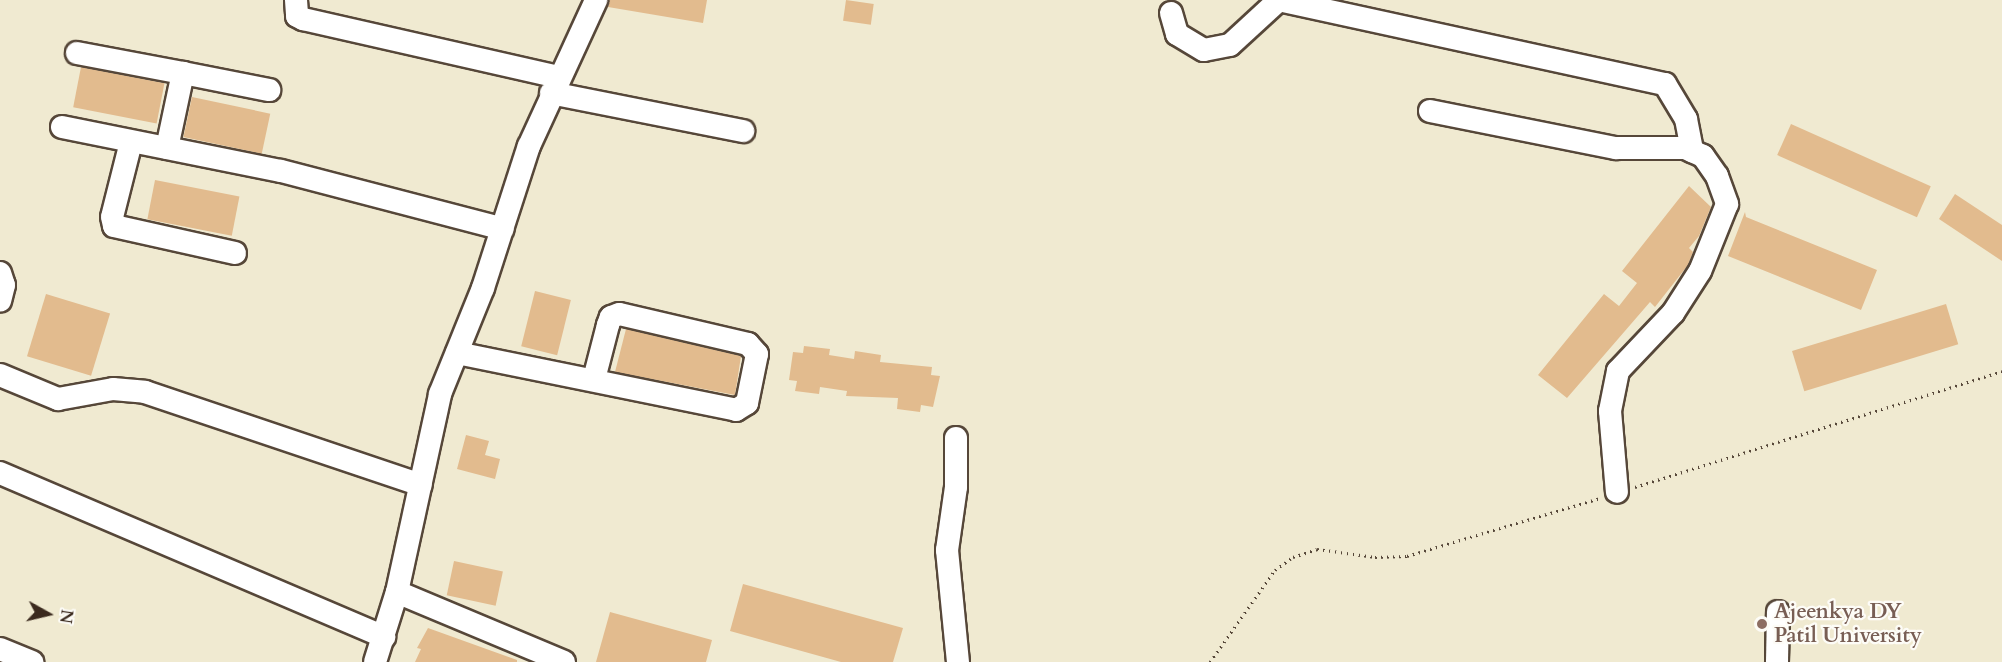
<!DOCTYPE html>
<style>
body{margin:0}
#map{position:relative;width:2002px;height:662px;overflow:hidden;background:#f0ead1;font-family:Cardo,serif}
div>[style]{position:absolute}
.building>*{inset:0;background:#e2bb8e;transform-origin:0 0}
.path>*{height:3px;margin-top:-1.5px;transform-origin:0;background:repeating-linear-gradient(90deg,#564739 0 1.5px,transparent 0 6px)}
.roads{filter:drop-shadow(2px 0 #564739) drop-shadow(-2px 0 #564739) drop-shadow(0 2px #564739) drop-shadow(0 -2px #564739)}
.minor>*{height:22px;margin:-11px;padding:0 11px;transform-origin:11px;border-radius:11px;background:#fff}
.dots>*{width:16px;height:16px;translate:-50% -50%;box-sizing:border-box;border:3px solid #fdfcf7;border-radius:50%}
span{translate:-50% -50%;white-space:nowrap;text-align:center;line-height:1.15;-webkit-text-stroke:4.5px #fdfcf7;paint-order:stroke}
.education-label{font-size:21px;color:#785e54;font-weight:700}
.left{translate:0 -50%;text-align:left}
.north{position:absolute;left:18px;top:584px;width:60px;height:60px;-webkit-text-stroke:4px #fdfcf7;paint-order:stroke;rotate:98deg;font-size:16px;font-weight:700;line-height:24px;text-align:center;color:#3b2a1e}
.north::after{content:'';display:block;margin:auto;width:21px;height:27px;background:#3b2a1e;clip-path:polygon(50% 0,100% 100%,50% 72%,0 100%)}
</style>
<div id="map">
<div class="building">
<div style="clip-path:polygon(609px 0,707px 0,703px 23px,608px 7px)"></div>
<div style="left:846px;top:0;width:28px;height:21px;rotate:8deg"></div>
<div style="left:81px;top:67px;width:85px;height:41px;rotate:11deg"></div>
<div style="left:192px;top:97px;width:80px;height:41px;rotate:12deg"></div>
<div style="left:1791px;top:124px;width:153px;height:34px;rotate:24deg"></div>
<div style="left:155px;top:180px;width:86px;height:40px;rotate:11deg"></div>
<div style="clip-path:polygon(1689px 186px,1711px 207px,1699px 236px,1689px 248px,1693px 252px,1688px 265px,1655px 307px,1650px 302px,1567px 398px,1538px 375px,1604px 294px,1619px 306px,1637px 283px,1622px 271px)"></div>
<div style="clip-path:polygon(1955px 194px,2002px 225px,2002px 261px,1939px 219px)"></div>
<div style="clip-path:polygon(1745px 212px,1746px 217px,1877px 270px,1861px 310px,1728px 256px)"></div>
<div style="left:535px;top:291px;width:37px;height:57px;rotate:14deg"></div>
<div style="left:46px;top:294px;width:67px;height:65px;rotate:17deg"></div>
<div style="left:1946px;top:304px;width:42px;height:161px;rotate:73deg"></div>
<div style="clip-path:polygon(626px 329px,741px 356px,735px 395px,615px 372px)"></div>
<div style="clip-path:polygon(804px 346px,830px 349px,829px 355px,854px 359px,855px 351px,881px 355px,880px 362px,932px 367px,931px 375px,940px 376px,933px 407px,921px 405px,920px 412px,897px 409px,898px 398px,846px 396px,847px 391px,820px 387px,819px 394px,795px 391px,797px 381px,789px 380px,793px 352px,803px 353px)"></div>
<div style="clip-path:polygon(466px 435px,489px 441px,485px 455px,500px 459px,495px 479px,457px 469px)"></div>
<div style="left:454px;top:561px;width:50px;height:35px;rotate:12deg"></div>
<div style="clip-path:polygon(743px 584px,903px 628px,893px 662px,841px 662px,730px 631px)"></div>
<div style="clip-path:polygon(610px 612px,712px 640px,706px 662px,596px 662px)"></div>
<div style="clip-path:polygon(428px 628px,517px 660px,517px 662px,415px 662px,421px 649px,417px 648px)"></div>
</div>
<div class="path">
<div style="left:1635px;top:487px;width:385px;rotate:-17.5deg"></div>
<div style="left:1210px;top:662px;width:113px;rotate:-54.8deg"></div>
<div style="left:1275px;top:570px;width:22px;rotate:-36deg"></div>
<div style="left:1293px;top:557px;width:25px;rotate:-18deg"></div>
<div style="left:1317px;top:549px;width:59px;rotate:7.9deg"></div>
<div style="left:1375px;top:557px;width:32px;rotate:-2deg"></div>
<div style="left:1407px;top:556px;width:202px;rotate:-16.7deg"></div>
</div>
<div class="roads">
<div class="minor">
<div style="left:296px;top:0;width:16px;rotate:86deg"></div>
<div style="left:297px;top:16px;width:7px;rotate:27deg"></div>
<div style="left:303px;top:19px;width:262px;rotate:12.8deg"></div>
<div style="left:1279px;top:0;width:395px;rotate:12.3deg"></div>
<div style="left:1665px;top:84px;width:41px;rotate:59deg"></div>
<div style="left:1686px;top:119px;width:33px;rotate:79deg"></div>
<div style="left:1171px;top:13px;width:22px;rotate:74deg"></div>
<div style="left:1177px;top:34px;width:31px;rotate:31deg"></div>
<div style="left:1204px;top:50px;width:26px;rotate:-11deg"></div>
<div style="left:1230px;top:45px;width:67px;rotate:-42.6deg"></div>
<div style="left:77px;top:53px;width:108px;rotate:10.7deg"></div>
<div style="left:551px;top:93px;width:196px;rotate:11.2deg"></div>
<div style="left:1430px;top:111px;width:190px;rotate:11.3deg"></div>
<div style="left:1616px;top:148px;width:69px"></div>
<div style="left:1685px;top:148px;width:20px;rotate:24deg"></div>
<div style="left:1703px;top:156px;width:24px;rotate:55deg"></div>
<div style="left:1717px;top:176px;width:30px;rotate:70deg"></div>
<div style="left:1727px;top:204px;width:72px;rotate:111.9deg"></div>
<div style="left:1700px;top:271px;width:50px;rotate:122.7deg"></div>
<div style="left:1673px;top:313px;width:80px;rotate:133.5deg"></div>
<div style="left:1618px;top:371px;width:41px;rotate:101.3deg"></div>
<div style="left:1610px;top:411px;width:81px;rotate:85.1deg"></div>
<div style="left:62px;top:127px;width:223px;rotate:11.4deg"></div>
<div style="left:281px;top:171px;width:229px;rotate:14.6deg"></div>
<div style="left:131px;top:142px;width:77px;rotate:104.2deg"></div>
<div style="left:112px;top:217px;width:9px;rotate:77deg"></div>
<div style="left:114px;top:226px;width:124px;rotate:12.6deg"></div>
<div style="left:167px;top:148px;width:77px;rotate:-78deg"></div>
<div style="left:183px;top:73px;width:88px;rotate:11.2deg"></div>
<div style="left:0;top:273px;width:13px;rotate:72deg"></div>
<div style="left:4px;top:285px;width:16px;rotate:104deg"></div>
<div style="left:457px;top:353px;width:285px;rotate:11.5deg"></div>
<div style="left:736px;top:410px;width:13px;rotate:-32deg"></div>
<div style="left:747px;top:403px;width:50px;rotate:-78.5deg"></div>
<div style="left:757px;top:354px;width:13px;rotate:-132deg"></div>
<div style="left:748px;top:344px;width:132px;rotate:-166.9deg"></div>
<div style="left:619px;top:314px;width:9px;rotate:159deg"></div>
<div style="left:611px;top:317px;width:9px;rotate:111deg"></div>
<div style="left:608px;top:325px;width:56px;rotate:104.5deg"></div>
<div style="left:0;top:375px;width:63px;rotate:22.5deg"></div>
<div style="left:58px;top:399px;width:56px;rotate:-10.3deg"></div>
<div style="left:113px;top:389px;width:32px;rotate:5deg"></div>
<div style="left:145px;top:392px;width:291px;rotate:18.6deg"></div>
<div style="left:956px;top:438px;width:49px;rotate:90deg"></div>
<div style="left:956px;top:487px;width:64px;rotate:98.1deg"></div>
<div style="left:947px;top:550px;width:113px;rotate:84.4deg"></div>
<div style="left:0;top:473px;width:418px;rotate:23.1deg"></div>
<div style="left:397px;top:592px;width:181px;rotate:22.7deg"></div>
<div style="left:0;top:649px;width:35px;rotate:22deg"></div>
<div style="left:375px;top:662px;width:73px;rotate:-72.6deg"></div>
<div style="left:397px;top:592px;width:203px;rotate:-77.7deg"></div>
<div style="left:440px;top:394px;width:114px;rotate:-67.9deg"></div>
<div style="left:483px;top:288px;width:149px;rotate:-72.1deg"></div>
<div style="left:529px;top:146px;width:161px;rotate:-65.3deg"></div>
<div style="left:1777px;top:662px;width:50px;rotate:-88.9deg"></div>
</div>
</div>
<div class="dots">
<div style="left:1762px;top:624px;background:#8d6e63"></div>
</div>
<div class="education-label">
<span class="left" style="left:1774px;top:624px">Ajeenkya DY<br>Patil University</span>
</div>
<div class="north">N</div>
</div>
